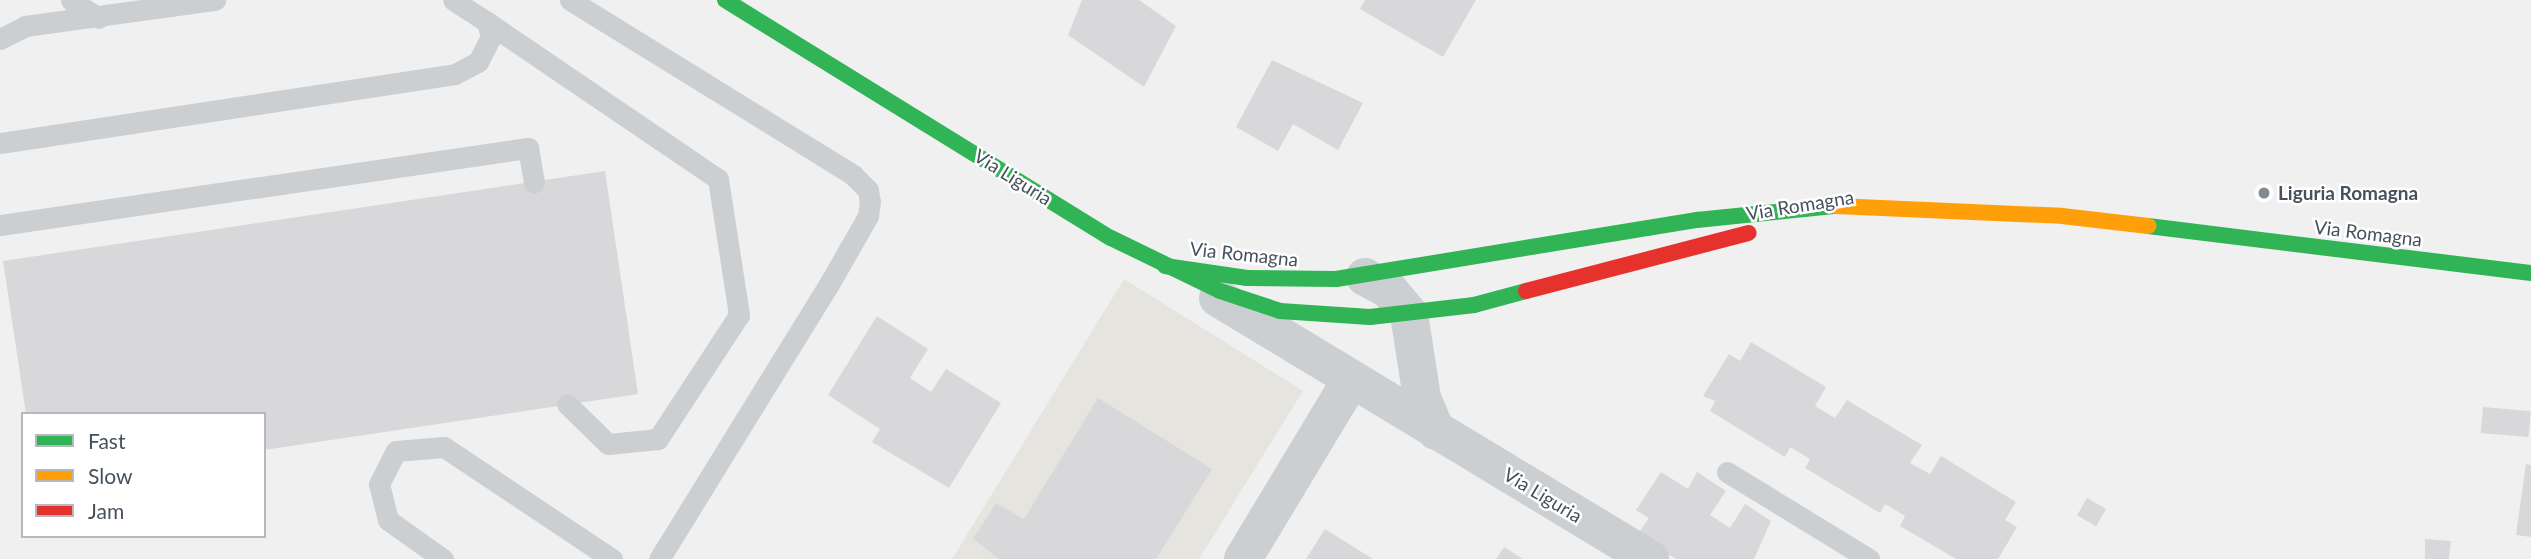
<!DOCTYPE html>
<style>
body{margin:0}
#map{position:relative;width:2531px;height:559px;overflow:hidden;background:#f1f0f0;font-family:Lato,sans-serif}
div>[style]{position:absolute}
.commercial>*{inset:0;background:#e6e4de}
.building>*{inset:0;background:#d8d8da;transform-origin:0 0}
.lane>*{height:21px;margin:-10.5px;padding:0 10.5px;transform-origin:10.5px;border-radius:10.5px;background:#cccfd1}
.street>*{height:38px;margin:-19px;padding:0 19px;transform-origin:19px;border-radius:19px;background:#cccfd1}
.fast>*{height:16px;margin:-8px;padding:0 8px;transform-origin:8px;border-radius:8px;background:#30b455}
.slow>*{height:16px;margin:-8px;padding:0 8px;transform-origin:8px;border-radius:8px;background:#ff9f0a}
.jam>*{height:16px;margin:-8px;padding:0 8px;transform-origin:8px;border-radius:8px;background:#e5322d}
.dots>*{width:19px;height:19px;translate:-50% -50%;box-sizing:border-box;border:4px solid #fff;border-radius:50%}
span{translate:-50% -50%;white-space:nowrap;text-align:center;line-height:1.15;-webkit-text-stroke:5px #fff;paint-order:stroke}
.street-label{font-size:19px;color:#46515e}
.poi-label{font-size:19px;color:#46515e;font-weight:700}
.left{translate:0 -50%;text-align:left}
.legend{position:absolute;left:21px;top:412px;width:245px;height:126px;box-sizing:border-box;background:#fff;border:2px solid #b5b9bf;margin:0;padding:9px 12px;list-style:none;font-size:21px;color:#46515e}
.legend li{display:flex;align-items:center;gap:14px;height:35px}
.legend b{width:35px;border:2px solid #b5b9bf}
</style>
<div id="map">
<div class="commercial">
<div style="clip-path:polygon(1124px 279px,1303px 391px,1199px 559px,952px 559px)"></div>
</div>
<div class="building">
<div style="clip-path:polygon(1082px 0,1139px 0,1176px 26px,1144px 87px,1068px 35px)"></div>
<div style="clip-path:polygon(1365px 0,1476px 0,1443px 57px,1360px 9px)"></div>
<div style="clip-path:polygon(1272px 60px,1363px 103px,1338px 150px,1293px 124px,1278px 151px,1236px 127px)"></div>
<div style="clip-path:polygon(605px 171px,638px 394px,264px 450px,264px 414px,26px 414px,3px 261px)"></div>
<div style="clip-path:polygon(877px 316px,928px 349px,910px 378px,931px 392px,946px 369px,1001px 403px,949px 488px,872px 442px,880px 429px,828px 395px)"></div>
<div style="clip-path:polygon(1751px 342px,1826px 387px,1815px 406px,1835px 418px,1847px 400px,1922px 445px,1910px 463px,1930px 474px,1941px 456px,2016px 502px,2005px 520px,2017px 527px,1998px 559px,1956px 559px,1900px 526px,1905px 516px,1885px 504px,1880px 513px,1805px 468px,1810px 459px,1790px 447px,1785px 457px,1710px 411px,1715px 401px,1703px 396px,1729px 354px,1740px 361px)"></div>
<div style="clip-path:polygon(1098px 398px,1212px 469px,1156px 559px,999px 559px,973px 539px,996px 503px,1024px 519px)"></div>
<div style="left:2483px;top:407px;width:48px;height:26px;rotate:5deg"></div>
<div style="clip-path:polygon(2526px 464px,2531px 465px,2531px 537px,2516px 535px)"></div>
<div style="clip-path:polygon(1661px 472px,1688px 489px,1697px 472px,1726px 491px,1710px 515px,1730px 528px,1745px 504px,1771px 521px,1754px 559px,1676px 559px,1637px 535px,1649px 518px,1636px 510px)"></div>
<div style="left:2087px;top:498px;width:22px;height:20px;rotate:30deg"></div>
<div style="clip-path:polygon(1325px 529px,1373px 559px,1306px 559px)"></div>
<div style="clip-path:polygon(2425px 539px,2451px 541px,2449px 559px,2425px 559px)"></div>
<div style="clip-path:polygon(1504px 547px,1523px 559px,1496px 559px)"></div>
</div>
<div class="lane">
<div style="left:71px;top:0;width:33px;rotate:33deg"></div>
<div style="left:570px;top:0;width:333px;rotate:31.7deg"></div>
<div style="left:853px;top:175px;width:21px;rotate:45deg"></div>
<div style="left:868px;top:190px;width:12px;rotate:81deg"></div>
<div style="left:870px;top:202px;width:14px;rotate:98deg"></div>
<div style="left:868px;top:216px;width:78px;rotate:119.8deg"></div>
<div style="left:829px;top:284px;width:323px;rotate:121.7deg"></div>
<div style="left:487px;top:22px;width:279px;rotate:34.2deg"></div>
<div style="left:718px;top:179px;width:138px;rotate:81.2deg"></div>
<div style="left:739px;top:315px;width:148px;rotate:123.2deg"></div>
<div style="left:658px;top:439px;width:50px;rotate:174.3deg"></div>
<div style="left:608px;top:444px;width:57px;rotate:-135.7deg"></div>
<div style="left:0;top:39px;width:28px;rotate:-27deg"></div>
<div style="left:25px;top:26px;width:192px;rotate:-7.8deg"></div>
<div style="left:0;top:143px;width:460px;rotate:-8.6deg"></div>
<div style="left:455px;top:74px;width:26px;rotate:-28deg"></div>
<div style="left:478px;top:62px;width:29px;rotate:-63deg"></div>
<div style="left:491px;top:36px;width:15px;rotate:-106deg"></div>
<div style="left:487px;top:22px;width:40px;rotate:-147.1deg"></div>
<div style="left:0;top:225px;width:534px;rotate:-8.3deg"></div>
<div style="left:528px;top:148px;width:35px;rotate:80deg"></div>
<div style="left:1727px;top:472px;width:167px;rotate:31.5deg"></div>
<div style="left:443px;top:559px;width:67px;rotate:-144.7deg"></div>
<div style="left:388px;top:520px;width:37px;rotate:-104deg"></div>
<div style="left:379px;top:484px;width:37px;rotate:-63deg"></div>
<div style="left:396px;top:451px;width:48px;rotate:-4.8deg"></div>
<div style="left:444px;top:447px;width:202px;rotate:33.7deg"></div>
</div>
<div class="street">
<div style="left:1365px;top:277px;width:27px;rotate:28deg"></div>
<div style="left:1389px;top:290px;width:31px;rotate:50deg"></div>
<div style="left:1409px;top:314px;width:85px;rotate:81.2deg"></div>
<div style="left:1422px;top:398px;width:36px;rotate:67deg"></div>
<div style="left:1218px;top:298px;width:505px;rotate:31.14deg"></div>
<div style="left:1243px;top:559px;width:209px;rotate:-58.9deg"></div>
</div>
<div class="fast">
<div style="left:725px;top:0;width:453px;rotate:31.7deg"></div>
<div style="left:1111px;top:238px;width:121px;rotate:25.9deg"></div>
<div style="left:1220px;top:291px;width:63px;rotate:18.4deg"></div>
<div style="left:1280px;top:311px;width:90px;rotate:3.8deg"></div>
<div style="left:1370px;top:317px;width:105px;rotate:-6.6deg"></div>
<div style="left:1474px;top:305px;width:54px;rotate:-15.1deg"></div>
<div style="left:2148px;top:226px;width:386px;rotate:7deg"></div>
<div style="left:1165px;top:266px;width:83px;rotate:8.3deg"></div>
<div style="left:1247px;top:278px;width:89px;rotate:0.6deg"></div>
<div style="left:1336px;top:279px;width:366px;rotate:-9.3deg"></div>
<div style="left:1697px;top:220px;width:140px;rotate:-5.8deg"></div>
</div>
<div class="slow">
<div style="left:1836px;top:206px;width:226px;rotate:2.5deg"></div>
<div style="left:2062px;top:216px;width:87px;rotate:6.6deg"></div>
</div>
<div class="jam">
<div style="left:1526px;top:291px;width:230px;rotate:-14.6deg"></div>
</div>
<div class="dots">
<div style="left:2264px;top:193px;background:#828991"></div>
</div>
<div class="street-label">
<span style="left:1013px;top:177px;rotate:32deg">Via Liguria</span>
<span style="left:1800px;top:205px;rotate:-9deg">Via Romagna</span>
<span style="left:2368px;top:233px;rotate:7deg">Via Romagna</span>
<span style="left:1244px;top:254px;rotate:6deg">Via Romagna</span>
<span style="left:1543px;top:495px;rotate:31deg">Via Liguria</span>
</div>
<div class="poi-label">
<span class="left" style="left:2278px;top:193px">Liguria Romagna</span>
</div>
<ul class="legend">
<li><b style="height:9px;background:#30b455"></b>Fast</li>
<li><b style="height:9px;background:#ff9f0a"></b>Slow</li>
<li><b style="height:9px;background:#e5322d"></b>Jam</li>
</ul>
</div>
